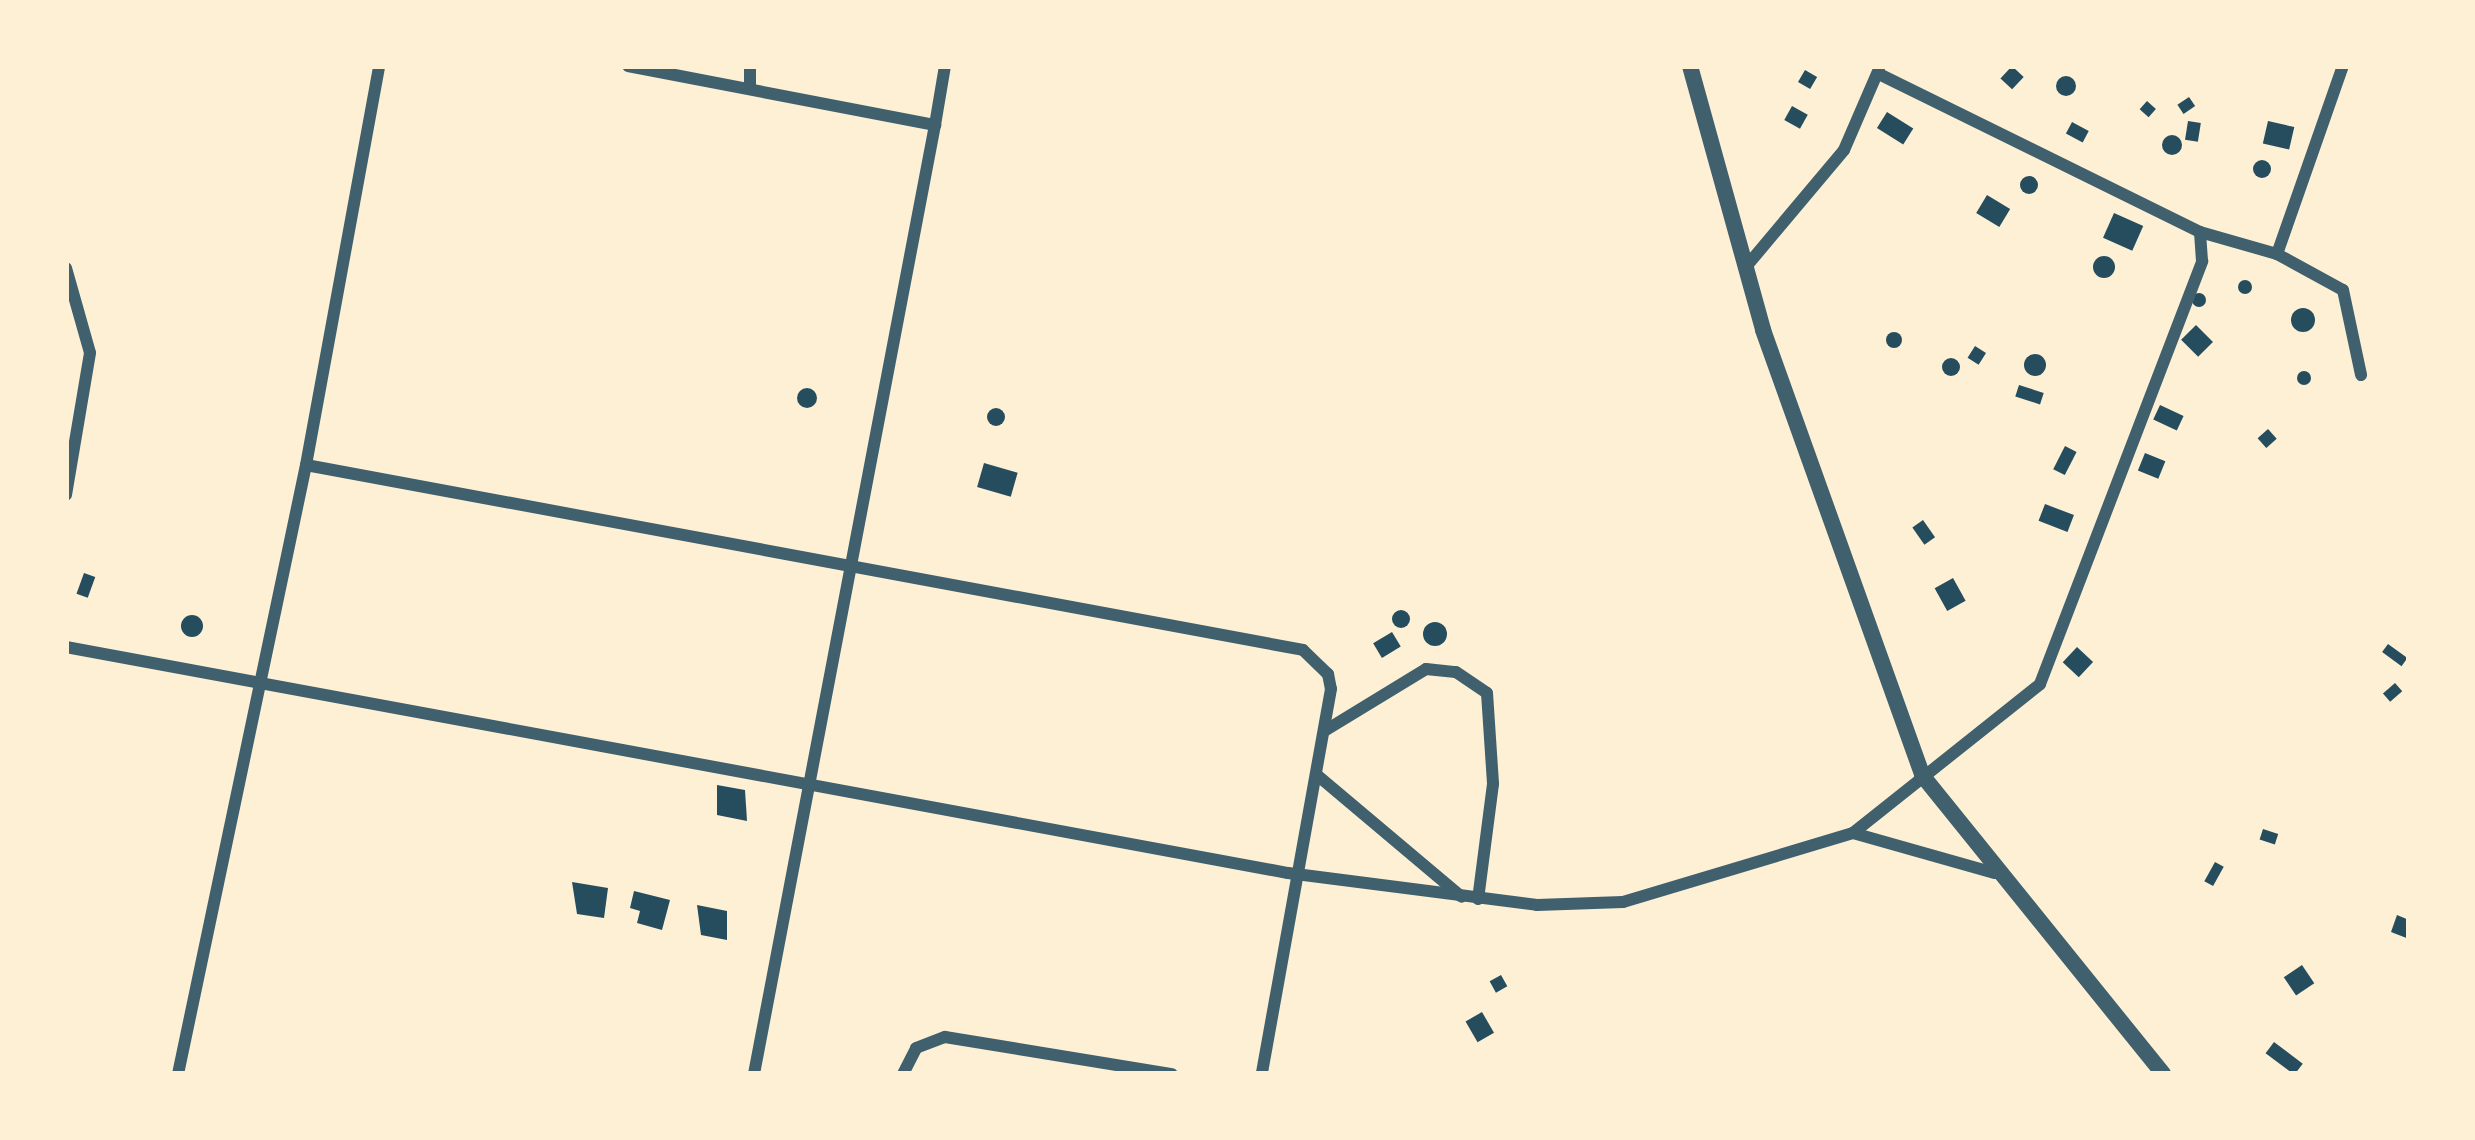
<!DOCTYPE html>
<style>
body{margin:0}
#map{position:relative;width:2475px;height:1140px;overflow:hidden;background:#fdf0d5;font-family:"Archivo Narrow",sans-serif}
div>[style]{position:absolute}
.building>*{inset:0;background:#264d5e;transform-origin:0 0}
.round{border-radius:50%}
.minor>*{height:12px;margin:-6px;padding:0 6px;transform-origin:6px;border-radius:6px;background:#3f606c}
.tertiary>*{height:16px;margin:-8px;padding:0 8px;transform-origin:8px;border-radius:8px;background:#3f606c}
span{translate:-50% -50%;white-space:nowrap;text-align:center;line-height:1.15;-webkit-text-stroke:9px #fdf0d5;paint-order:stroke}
.frame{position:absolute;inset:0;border:69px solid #fdf0d5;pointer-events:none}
</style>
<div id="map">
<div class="building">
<div style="left:2012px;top:66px;width:16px;height:17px;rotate:43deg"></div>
<div style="left:1805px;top:70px;width:14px;height:14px;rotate:30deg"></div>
<div class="round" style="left:2056px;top:76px;width:20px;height:20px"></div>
<div style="left:2189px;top:97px;width:11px;height:14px;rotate:56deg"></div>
<div style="left:2147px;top:101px;width:12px;height:11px;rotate:42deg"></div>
<div style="left:1792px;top:106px;width:18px;height:16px;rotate:29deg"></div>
<div style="left:1887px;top:112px;width:31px;height:19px;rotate:32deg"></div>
<div style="left:2188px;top:121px;width:13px;height:19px;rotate:9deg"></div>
<div style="left:2268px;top:121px;width:27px;height:23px;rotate:13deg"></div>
<div style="left:2072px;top:122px;width:19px;height:13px;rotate:28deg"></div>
<div class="round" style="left:2162px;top:135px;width:20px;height:20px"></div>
<div class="round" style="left:2253px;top:160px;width:18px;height:18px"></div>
<div class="round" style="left:2020px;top:176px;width:18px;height:18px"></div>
<div style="left:1987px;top:195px;width:27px;height:21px;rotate:31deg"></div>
<div style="left:2114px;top:213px;width:32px;height:27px;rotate:24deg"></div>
<div class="round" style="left:2093px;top:256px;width:22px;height:22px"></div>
<div class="round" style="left:2238px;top:280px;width:14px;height:14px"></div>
<div class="round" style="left:2192px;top:293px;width:14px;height:14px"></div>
<div class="round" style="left:2291px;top:308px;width:24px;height:24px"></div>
<div style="left:2196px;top:325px;width:24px;height:21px;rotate:45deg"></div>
<div class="round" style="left:1886px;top:332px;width:16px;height:16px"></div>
<div style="left:1975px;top:346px;width:13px;height:14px;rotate:32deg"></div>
<div class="round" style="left:2024px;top:354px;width:22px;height:22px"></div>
<div class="round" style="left:1942px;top:358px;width:18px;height:18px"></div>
<div class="round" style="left:2297px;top:371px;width:14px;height:14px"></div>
<div style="left:2019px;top:385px;width:26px;height:12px;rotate:18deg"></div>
<div class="round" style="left:797px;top:388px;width:20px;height:20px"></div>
<div style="left:2160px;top:405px;width:26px;height:16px;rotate:25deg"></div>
<div class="round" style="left:987px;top:408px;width:18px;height:18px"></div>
<div style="left:2268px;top:429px;width:13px;height:14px;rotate:48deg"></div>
<div style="left:2065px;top:446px;width:13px;height:26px;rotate:27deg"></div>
<div style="left:2145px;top:453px;width:22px;height:19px;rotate:22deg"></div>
<div style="left:984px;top:463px;width:35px;height:25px;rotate:16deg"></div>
<div style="left:2045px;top:504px;width:31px;height:18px;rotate:21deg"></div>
<div style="left:1923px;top:520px;width:21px;height:13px;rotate:55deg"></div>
<div style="left:84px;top:573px;width:12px;height:22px;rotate:20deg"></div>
<div style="left:1953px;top:578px;width:26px;height:21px;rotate:61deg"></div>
<div class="round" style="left:1392px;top:610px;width:18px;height:18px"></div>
<div class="round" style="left:181px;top:615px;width:22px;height:22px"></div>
<div class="round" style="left:1423px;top:622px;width:24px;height:24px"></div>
<div style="left:1392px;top:632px;width:17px;height:22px;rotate:59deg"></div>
<div style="left:2388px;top:644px;width:24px;height:10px;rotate:36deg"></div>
<div style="left:2077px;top:647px;width:22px;height:21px;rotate:43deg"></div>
<div style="left:2395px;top:683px;width:11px;height:16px;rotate:49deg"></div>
<div style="clip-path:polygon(717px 785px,745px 790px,747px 821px,717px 815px)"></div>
<div style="left:2263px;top:829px;width:16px;height:11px;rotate:18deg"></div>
<div style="left:2215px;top:862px;width:10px;height:22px;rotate:29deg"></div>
<div style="clip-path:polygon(572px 882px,608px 888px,604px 918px,577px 914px)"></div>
<div style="clip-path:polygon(634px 891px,670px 900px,662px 930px,637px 923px,640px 911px,630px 908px)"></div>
<div style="clip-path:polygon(697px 905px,727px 911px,727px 940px,701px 935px)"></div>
<div style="clip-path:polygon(2397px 915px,2409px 920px,2409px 939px,2391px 932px)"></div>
<div style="left:2302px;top:965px;width:22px;height:22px;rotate:56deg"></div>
<div style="left:1501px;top:975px;width:13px;height:13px;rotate:61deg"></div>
<div style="left:1482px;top:1012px;width:24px;height:19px;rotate:60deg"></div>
<div style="left:2274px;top:1042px;width:36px;height:14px;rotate:37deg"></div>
</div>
<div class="minor">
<div style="left:628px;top:66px;width:313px;rotate:10.9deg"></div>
<div style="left:935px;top:125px;width:966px;rotate:100.8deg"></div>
<div style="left:750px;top:66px;width:22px;rotate:90deg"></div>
<div style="left:1879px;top:74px;width:358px;rotate:26.2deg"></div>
<div style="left:2200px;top:232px;width:80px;rotate:15.9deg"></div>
<div style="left:2277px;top:254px;width:75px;rotate:28.6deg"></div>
<div style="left:2343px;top:290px;width:87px;rotate:78deg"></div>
<div style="left:935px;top:125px;width:60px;rotate:-80.4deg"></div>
<div style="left:2277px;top:254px;width:199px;rotate:-70.7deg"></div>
<div style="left:66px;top:268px;width:88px;rotate:74.2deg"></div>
<div style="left:90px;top:353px;width:144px;rotate:99.6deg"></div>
<div style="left:1745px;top:268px;width:154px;rotate:-50deg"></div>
<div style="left:1844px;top:150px;width:88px;rotate:-66.6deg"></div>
<div style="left:306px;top:465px;width:1014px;rotate:10.51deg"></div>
<div style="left:1303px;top:650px;width:35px;rotate:44deg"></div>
<div style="left:1328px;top:674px;width:15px;rotate:79deg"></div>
<div style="left:1331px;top:689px;width:391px;rotate:100.2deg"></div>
<div style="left:66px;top:647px;width:1243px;rotate:10.48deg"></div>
<div style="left:1288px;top:873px;width:251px;rotate:7.3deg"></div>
<div style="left:1537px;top:905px;width:86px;rotate:-2deg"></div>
<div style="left:1623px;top:902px;width:240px;rotate:-16.7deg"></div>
<div style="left:1853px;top:833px;width:239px;rotate:-38.5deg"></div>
<div style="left:2040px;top:684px;width:453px;rotate:-69deg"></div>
<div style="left:2202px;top:261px;width:29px;rotate:-94deg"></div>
<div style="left:1326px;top:730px;width:117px;rotate:-31.4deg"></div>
<div style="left:1426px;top:669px;width:30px;rotate:6deg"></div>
<div style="left:1456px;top:672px;width:37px;rotate:34deg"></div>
<div style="left:1487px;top:693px;width:91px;rotate:86.2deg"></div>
<div style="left:1493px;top:784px;width:116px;rotate:97.4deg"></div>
<div style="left:1317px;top:775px;width:189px;rotate:40.1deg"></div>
<div style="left:1853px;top:833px;width:147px;rotate:15.8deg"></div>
<div style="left:178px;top:1074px;width:622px;rotate:-78.13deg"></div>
<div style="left:306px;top:465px;width:406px;rotate:-79.6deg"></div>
<div style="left:903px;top:1074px;width:29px;rotate:-63deg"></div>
<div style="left:916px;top:1048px;width:31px;rotate:-21deg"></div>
<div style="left:945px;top:1037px;width:230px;rotate:9.3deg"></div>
</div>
<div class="tertiary">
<div style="left:1690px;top:66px;width:274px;rotate:74.5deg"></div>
<div style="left:1763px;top:330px;width:473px;rotate:70.3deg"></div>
<div style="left:1922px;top:775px;width:384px;rotate:51.1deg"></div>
</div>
<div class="frame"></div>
</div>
